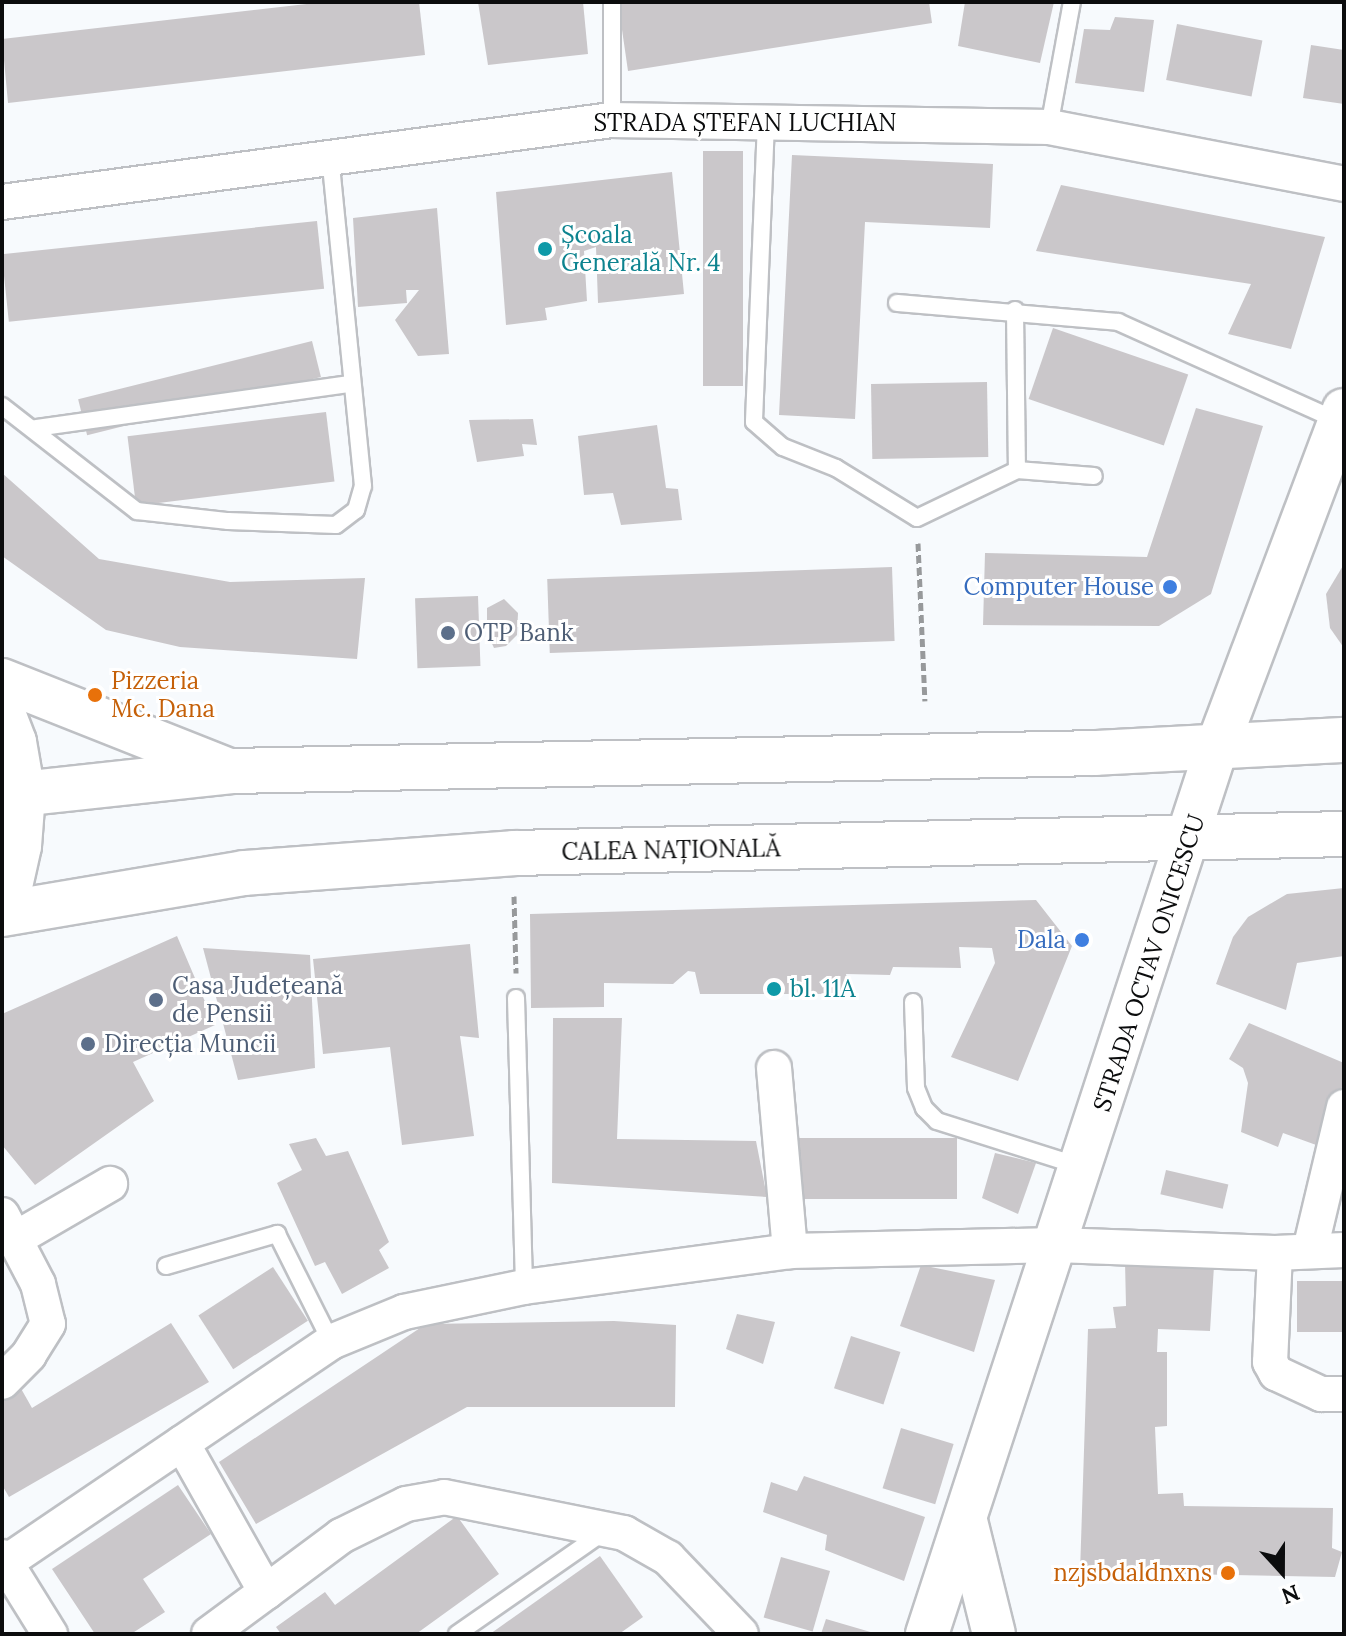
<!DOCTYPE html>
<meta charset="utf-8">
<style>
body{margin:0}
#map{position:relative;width:1346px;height:1636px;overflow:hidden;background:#f7fafd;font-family:Lora,serif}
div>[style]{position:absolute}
.building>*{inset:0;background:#cac7ca;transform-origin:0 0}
.path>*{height:5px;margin-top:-2.5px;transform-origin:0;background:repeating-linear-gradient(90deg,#97999b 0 8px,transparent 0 12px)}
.roads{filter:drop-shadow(2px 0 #bec0c4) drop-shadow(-2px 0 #bec0c4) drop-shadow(0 2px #bec0c4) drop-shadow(0 -2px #bec0c4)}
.service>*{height:16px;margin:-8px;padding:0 8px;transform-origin:8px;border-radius:8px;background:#fff}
.minor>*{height:34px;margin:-17px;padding:0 17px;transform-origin:17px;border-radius:17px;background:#fff}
.tertiary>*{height:42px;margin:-21px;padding:0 21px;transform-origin:21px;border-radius:21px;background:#fff}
.primary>*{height:44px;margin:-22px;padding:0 22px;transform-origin:22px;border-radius:22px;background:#fff}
.dots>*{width:22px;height:22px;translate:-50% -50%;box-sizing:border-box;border:4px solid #fff;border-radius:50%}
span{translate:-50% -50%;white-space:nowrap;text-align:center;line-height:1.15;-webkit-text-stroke:6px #fff;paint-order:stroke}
.street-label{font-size:24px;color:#0b0c0d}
.culture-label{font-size:24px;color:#0d838f}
.left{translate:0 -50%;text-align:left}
.shop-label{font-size:24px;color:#366cbe}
.right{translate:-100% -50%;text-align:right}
.service-label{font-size:24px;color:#4e5e75}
.food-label{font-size:24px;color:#c56008}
.frame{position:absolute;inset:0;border:4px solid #0b0c0d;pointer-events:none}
.north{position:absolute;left:1242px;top:1532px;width:80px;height:80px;-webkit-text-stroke:6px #fff;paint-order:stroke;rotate:159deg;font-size:22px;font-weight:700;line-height:32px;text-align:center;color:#0b0c0d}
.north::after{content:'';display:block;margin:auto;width:28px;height:36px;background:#0b0c0d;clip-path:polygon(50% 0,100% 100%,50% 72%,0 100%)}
</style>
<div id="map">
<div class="building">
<div style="clip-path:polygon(324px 2px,419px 2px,425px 55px,8px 103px,2px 39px)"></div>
<div style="clip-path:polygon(478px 2px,583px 2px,588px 54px,488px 65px)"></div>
<div style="clip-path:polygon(618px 2px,929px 2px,932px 23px,628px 71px)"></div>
<div style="clip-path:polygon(965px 2px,1054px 2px,1040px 63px,958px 46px)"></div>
<div style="clip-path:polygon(1115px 17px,1154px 20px,1144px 92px,1075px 83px,1084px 29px,1110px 30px)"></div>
<div style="left:1177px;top:24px;width:87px;height:57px;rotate:11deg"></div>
<div style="clip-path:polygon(1311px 45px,1344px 50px,1344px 104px,1303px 98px)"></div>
<div style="left:743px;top:151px;width:235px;height:40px;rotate:90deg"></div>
<div style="clip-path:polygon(792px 155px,993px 164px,990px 228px,865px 222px,855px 419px,779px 415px)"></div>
<div style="clip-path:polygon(672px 172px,684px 294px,598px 303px,596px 247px,584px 251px,587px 301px,545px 308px,547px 320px,506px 325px,496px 192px)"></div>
<div style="clip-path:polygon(1061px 185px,1325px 237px,1291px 349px,1228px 334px,1251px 284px,1036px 251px)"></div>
<div style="clip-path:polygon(437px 208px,449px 354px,418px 356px,395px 320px,419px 290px,406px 290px,407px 303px,358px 307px,353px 218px)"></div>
<div style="left:317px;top:221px;width:68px;height:317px;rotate:84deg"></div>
<div style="left:1053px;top:328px;width:143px;height:75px;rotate:19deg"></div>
<div style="left:312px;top:341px;width:37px;height:241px;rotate:76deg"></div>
<div style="left:987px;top:382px;width:75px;height:116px;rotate:89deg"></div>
<div style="clip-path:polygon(1196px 408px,1263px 426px,1211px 594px,1159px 626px,983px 625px,985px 553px,1147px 557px)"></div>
<div style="left:326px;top:412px;width:70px;height:200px;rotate:83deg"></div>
<div style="clip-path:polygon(533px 419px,537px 445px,522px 444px,524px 456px,477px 462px,469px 420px)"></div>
<div style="clip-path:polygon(657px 425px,666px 488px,678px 489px,682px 520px,621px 525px,613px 493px,584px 495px,578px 436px)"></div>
<div style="clip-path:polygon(2px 473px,99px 559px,230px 582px,365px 578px,357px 659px,180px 647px,106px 630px,2px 556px)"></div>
<div style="clip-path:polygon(1344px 564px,1344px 648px,1330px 628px,1326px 594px)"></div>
<div style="left:892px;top:567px;width:74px;height:345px;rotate:88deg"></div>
<div style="left:478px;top:596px;width:70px;height:63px;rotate:88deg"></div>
<div style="clip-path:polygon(504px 599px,518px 613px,517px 635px,506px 646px,494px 648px,487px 633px,487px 608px)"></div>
<div style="clip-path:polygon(1344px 888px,1344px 956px,1297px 963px,1286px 1010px,1216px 984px,1233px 937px,1248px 917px,1287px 894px)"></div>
<div style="clip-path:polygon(1036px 900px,1072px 946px,1018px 1081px,951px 1057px,995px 963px,992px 948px,959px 947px,961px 968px,893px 967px,890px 975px,846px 974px,850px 994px,700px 994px,695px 972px,688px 971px,673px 984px,604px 983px,604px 1007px,531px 1008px,530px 914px)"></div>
<div style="clip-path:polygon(177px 936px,215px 1025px,133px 1062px,154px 1101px,35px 1185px,2px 1145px,2px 1014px)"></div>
<div style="clip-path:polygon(470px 944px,479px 1038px,460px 1036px,474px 1136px,402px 1145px,390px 1047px,323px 1054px,313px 959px)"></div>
<div style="clip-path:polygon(203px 948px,310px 955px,315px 1068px,238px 1080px)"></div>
<div style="clip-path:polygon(553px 1018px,622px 1018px,617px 1139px,756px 1141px,767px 1197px,552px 1183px)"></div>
<div style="clip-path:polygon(1249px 1023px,1344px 1063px,1344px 1082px,1319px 1146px,1283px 1133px,1278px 1147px,1241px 1132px,1248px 1083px,1243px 1068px,1229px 1059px)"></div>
<div style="clip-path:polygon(316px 1138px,326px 1156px,348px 1151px,389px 1242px,379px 1250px,389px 1268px,342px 1294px,325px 1262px,315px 1266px,277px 1183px,302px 1170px,289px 1144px)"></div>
<div style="left:798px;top:1138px;width:159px;height:61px"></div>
<div style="clip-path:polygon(995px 1153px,1036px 1163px,1018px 1214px,982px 1198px)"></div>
<div style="left:1166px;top:1170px;width:64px;height:25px;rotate:13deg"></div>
<div style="clip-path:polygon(1125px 1262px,1214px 1266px,1210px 1331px,1158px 1329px,1157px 1352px,1167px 1352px,1167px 1426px,1155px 1427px,1158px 1494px,1183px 1493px,1184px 1506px,1333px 1508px,1332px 1548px,1342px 1552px,1335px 1577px,1080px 1572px,1088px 1329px,1116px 1328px,1113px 1307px,1126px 1306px)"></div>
<div style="clip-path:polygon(921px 1265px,995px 1280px,974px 1352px,900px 1326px)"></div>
<div style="left:273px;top:1267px;width:64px;height:89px;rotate:57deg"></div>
<div style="left:1297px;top:1281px;width:47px;height:51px"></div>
<div style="clip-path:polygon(737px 1314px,775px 1322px,763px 1364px,726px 1349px)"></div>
<div style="clip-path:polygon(614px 1321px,676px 1325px,675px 1407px,467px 1407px,256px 1524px,219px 1462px,426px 1324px)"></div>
<div style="clip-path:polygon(171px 1323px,209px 1382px,9px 1497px,2px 1485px,2px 1394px,19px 1385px,32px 1408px)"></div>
<div style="left:851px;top:1336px;width:52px;height:55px;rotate:18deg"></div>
<div style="left:901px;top:1428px;width:55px;height:63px;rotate:17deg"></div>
<div style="clip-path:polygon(804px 1476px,925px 1517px,904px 1581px,825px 1550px,827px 1535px,763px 1512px,771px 1482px,797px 1491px)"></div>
<div style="clip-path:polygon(178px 1485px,211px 1534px,143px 1579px,165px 1612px,131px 1634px,95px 1634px,52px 1569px)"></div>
<div style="clip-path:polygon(457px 1516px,499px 1574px,416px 1634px,281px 1634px,276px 1627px,325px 1592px,335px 1605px)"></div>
<div style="clip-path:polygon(600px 1556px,643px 1617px,619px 1634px,490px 1634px)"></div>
<div style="left:781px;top:1557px;width:51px;height:63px;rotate:16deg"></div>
<div style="clip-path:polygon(826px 1619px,874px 1633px,873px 1634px,821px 1634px)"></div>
</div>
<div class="path">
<div style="left:918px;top:543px;width:158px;rotate:87.5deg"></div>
<div style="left:514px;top:896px;width:77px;rotate:88.5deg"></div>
</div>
<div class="roads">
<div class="service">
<div style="left:612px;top:120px;width:118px;rotate:-90deg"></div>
<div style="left:766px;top:122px;width:300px;rotate:92.3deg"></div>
<div style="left:754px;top:422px;width:38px;rotate:41deg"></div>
<div style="left:783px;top:447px;width:57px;rotate:21.6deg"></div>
<div style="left:836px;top:468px;width:95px;rotate:31.7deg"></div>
<div style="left:917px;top:518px;width:111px;rotate:-25.6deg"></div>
<div style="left:1017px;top:470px;width:77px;rotate:4.5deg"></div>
<div style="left:1049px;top:127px;width:127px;rotate:-79.6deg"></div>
<div style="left:897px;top:303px;width:222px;rotate:4.9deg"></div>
<div style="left:1118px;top:322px;width:241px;rotate:24.2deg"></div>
<div style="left:1015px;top:310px;width:160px;rotate:89.3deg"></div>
<div style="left:2px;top:406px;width:171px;rotate:37.9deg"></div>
<div style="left:137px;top:511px;width:92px;rotate:6.3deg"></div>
<div style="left:228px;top:521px;width:108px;rotate:2.1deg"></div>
<div style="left:336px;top:525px;width:25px;rotate:-37deg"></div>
<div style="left:356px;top:510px;width:25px;rotate:-74deg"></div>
<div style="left:363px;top:486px;width:332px;rotate:-95.7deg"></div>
<div style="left:36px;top:428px;width:318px;rotate:-8deg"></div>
<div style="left:516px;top:998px;width:289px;rotate:88.4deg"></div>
<div style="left:913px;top:1002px;width:86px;rotate:88deg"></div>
<div style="left:916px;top:1088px;width:22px;rotate:68deg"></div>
<div style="left:924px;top:1108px;width:18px;rotate:45deg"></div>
<div style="left:937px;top:1121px;width:149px;rotate:17.6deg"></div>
<div style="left:166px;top:1266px;width:116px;rotate:-16.1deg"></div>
<div style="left:277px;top:1234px;width:121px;rotate:63.4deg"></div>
<div style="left:457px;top:1634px;width:179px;rotate:-34.8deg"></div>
</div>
<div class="minor">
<div style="left:2px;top:202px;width:615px;rotate:-7.66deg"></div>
<div style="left:612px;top:120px;width:437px;rotate:0.9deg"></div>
<div style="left:1049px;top:127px;width:300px;rotate:10.9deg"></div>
<div style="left:774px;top:1068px;width:184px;rotate:85deg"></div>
<div style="left:2px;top:1215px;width:78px;rotate:62.4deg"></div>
<div style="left:38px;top:1284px;width:41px;rotate:76deg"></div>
<div style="left:48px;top:1324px;width:36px;rotate:122deg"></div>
<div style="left:29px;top:1355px;width:38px;rotate:135deg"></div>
<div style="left:15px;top:1239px;width:110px;rotate:-30.1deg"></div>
<div style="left:1310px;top:1250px;width:147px;rotate:-76.6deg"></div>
<div style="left:1275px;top:1253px;width:109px;rotate:92.6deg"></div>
<div style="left:1270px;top:1362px;width:13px;rotate:61deg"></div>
<div style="left:1276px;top:1373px;width:50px;rotate:25deg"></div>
<div style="left:1321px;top:1394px;width:23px"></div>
<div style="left:182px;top:1443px;width:171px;rotate:60.6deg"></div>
<div style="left:266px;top:1592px;width:94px;rotate:-36.7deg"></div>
<div style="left:341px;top:1536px;width:72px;rotate:-26.2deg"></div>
<div style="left:406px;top:1504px;width:39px;rotate:-10deg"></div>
<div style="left:444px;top:1497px;width:184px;rotate:11.3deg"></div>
<div style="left:624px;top:1533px;width:51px;rotate:29.6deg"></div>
<div style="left:668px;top:1558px;width:105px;rotate:46.2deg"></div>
<div style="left:2px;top:1557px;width:91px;rotate:58.1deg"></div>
<div style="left:2px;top:1565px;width:397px;rotate:-34.1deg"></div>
<div style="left:331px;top:1342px;width:79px;rotate:-22.3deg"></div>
<div style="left:404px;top:1312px;width:123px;rotate:-11.8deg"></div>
<div style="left:524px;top:1287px;width:268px;rotate:-7.7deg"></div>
<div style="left:790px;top:1251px;width:266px;rotate:-1.3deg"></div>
<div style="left:1056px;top:1245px;width:219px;rotate:2.1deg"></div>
<div style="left:1275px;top:1253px;width:69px;rotate:-2.5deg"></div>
<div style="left:209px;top:1634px;width:71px;rotate:-36.4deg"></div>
</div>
<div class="tertiary">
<div style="left:2px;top:680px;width:247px;rotate:21.6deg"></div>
<div style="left:2px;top:708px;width:36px;rotate:69deg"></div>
<div style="left:15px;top:742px;width:53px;rotate:80.2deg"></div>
<div style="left:24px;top:794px;width:52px;rotate:94.4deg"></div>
<div style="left:20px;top:846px;width:69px;rotate:102.6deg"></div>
<div style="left:966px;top:1521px;width:116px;rotate:76.1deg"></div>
<div style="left:927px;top:1634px;width:933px;rotate:-71.9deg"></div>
<div style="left:1217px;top:747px;width:360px;rotate:-69.4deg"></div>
</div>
<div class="primary">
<div style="left:2px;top:796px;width:231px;rotate:-6.2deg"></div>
<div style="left:232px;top:771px;width:863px;rotate:-1.19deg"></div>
<div style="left:1095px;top:753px;width:249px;rotate:-3deg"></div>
<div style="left:2px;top:914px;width:245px;rotate:-9.6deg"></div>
<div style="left:244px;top:873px;width:271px;rotate:-4.2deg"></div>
<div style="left:514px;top:853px;width:830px;rotate:-1.31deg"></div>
</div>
</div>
<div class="dots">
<div style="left:545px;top:249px;background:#0f9aa8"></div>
<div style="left:1170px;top:587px;background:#3f7fe0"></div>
<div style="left:448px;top:633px;background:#5c6f8a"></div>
<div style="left:95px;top:695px;background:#e8710a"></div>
<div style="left:1082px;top:940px;background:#3f7fe0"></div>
<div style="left:774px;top:989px;background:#0f9aa8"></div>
<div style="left:156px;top:1000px;background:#5c6f8a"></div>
<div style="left:88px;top:1044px;background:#5c6f8a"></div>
<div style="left:1228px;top:1573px;background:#e8710a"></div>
</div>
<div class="street-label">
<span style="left:745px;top:123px">STRADA ȘTEFAN LUCHIAN</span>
<span style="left:671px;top:850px;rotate:-1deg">CALEA NAȚIONALĂ</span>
<span style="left:1149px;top:963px;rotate:-72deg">STRADA OCTAV ONICESCU</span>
</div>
<div class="culture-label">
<span class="left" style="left:561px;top:249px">Școala<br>Generală Nr. 4</span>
<span class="left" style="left:790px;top:989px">bl. 11A</span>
</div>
<div class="shop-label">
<span class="right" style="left:1154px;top:587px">Computer House</span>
<span class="right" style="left:1066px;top:940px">Dala</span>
</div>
<div class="service-label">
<span class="left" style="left:464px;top:633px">OTP Bank</span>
<span class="left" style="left:172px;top:1000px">Casa Județeană<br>de Pensii</span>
<span class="left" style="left:104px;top:1044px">Direcția Muncii</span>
</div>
<div class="food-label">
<span class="left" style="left:111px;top:695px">Pizzeria<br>Mc. Dana</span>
<span class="right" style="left:1212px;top:1573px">nzjsbdaldnxns</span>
</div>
<div class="frame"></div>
<div class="north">N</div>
</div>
